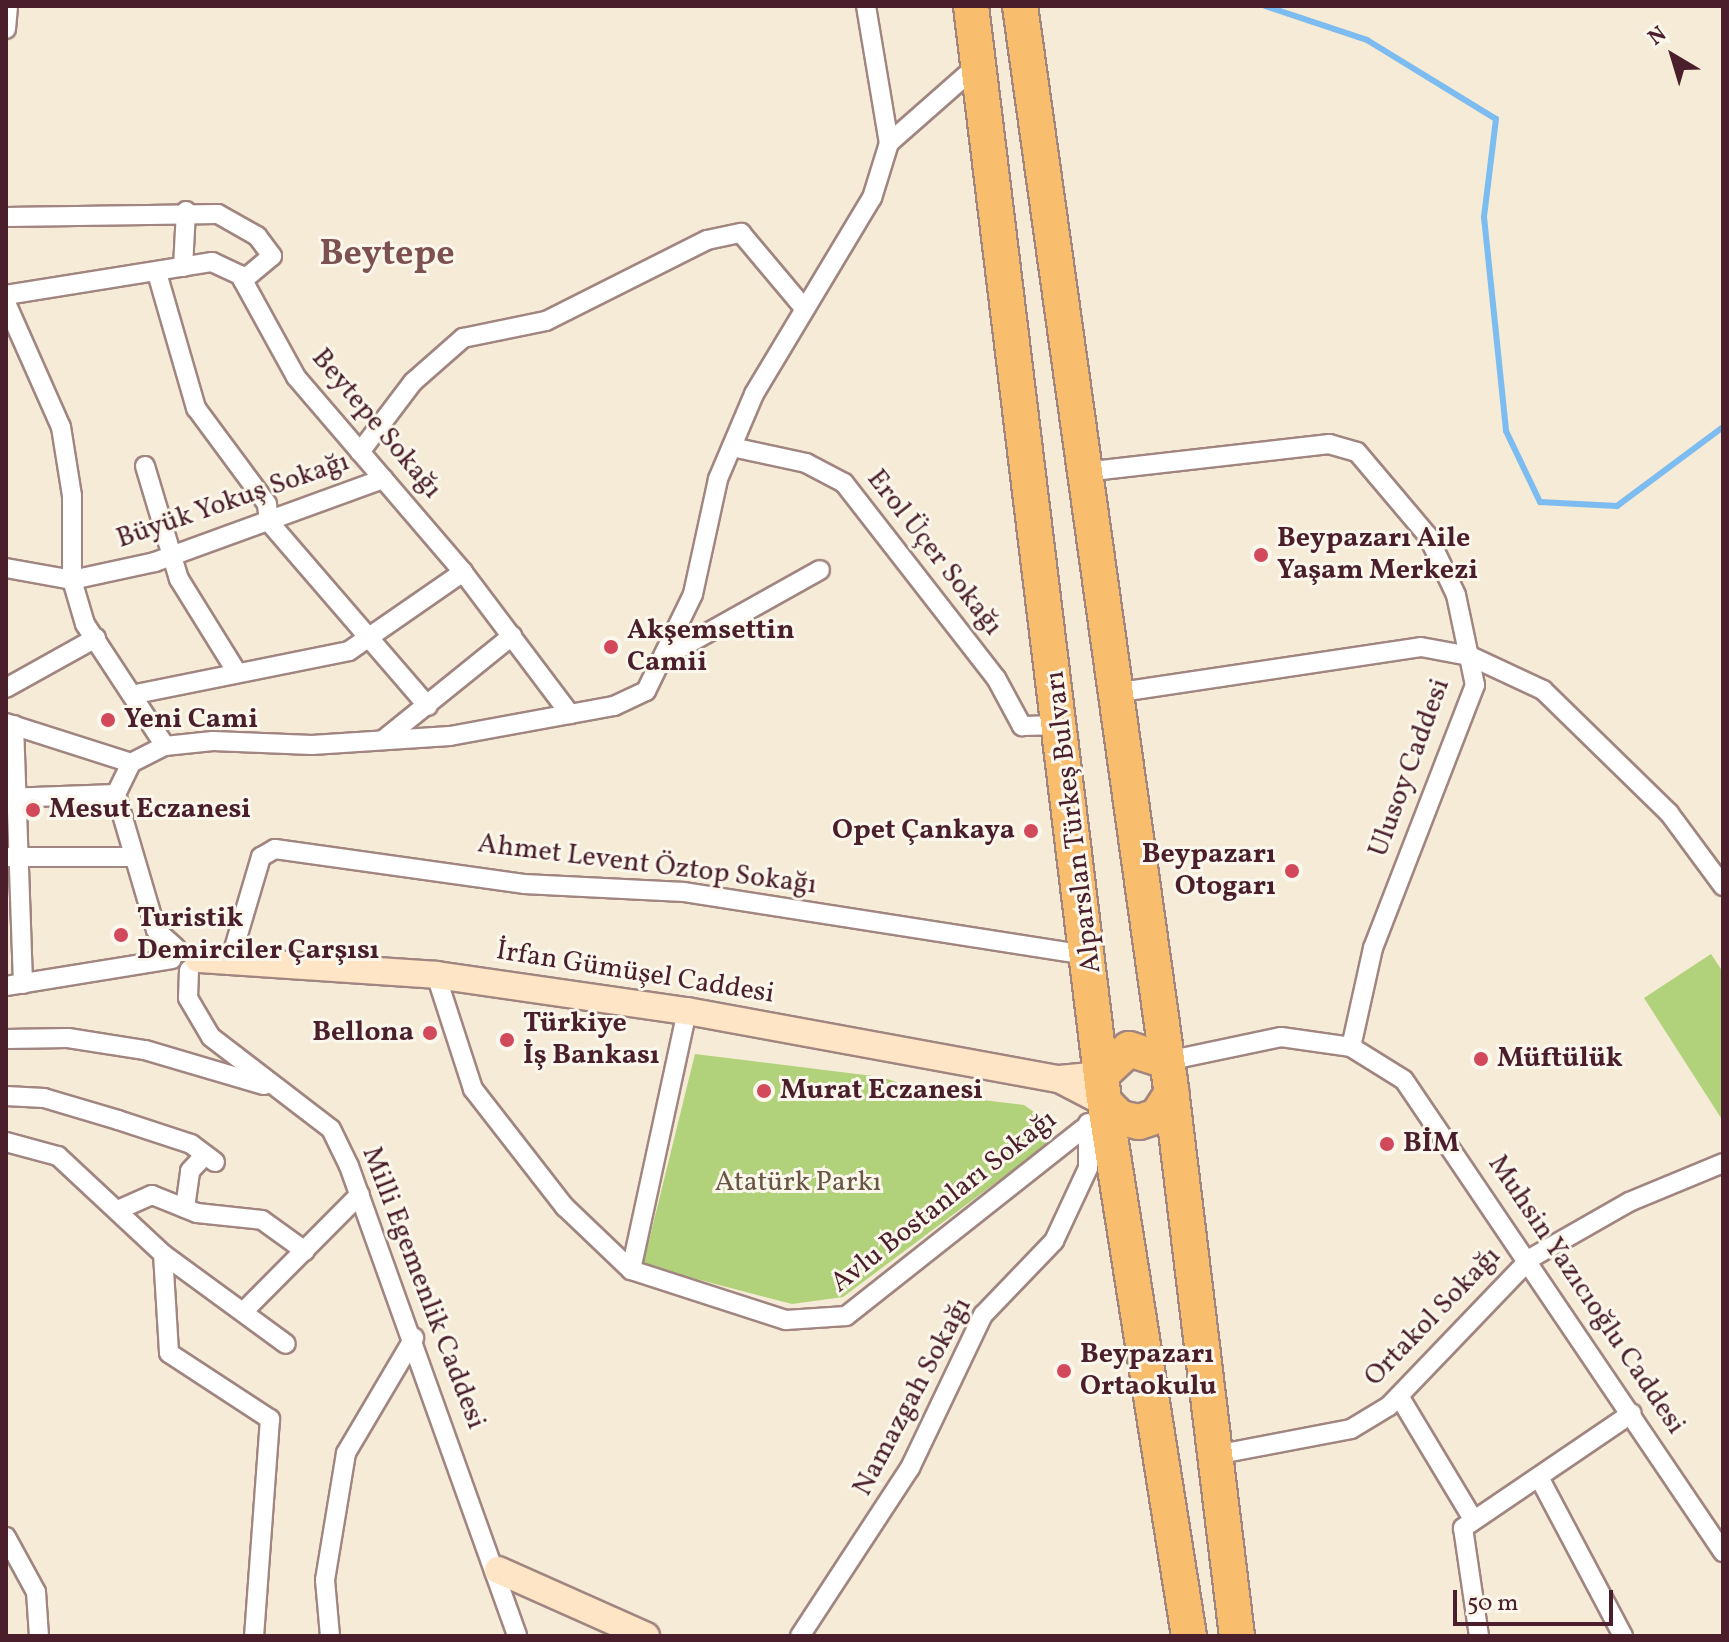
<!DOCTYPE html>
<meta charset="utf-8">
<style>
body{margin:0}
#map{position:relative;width:1729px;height:1642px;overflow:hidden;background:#f5ebd6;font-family:Vollkorn,serif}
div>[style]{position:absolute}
.green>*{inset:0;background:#b1d27a}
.stream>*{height:6px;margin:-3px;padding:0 3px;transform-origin:3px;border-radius:3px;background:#7cbcf1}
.roads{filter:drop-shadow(2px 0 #a08580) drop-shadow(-2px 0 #a08580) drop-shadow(0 2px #a08580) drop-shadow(0 -2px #a08580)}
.street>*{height:18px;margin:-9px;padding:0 9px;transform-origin:9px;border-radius:9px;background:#fff}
.secondary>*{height:26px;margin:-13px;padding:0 13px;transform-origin:13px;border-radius:13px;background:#fde5c5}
.highway>*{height:34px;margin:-17px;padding:0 17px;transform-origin:17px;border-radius:17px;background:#f9be6d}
.dots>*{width:22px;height:22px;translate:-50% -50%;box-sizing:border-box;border:4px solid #fbf7ec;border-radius:50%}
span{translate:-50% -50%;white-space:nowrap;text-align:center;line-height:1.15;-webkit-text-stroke:6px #fbf7ec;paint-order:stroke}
.street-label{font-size:28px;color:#4a1f2b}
.poi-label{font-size:28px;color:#4a1f2b;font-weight:700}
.left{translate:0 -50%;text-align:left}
.right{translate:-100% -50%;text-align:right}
.park-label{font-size:28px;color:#695543}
.district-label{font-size:36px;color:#7c514f;font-weight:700}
.frame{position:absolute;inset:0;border:8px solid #4a1f2b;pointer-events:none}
.north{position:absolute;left:1633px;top:16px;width:80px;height:80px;-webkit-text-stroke:6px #fbf7ec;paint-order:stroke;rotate:322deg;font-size:22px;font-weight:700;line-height:32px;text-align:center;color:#4a1f2b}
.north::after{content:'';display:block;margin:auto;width:28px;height:36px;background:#4a1f2b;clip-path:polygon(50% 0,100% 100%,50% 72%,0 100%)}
.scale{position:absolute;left:1453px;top:1590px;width:160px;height:36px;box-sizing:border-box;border:4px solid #4a1f2b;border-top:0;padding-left:10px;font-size:24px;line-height:28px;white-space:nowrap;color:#4a1f2b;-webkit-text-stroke:6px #fbf7ec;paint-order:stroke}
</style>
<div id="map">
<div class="green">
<div style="clip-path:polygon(1711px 954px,1723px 972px,1723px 1121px,1644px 998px)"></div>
<div style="clip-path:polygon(695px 1054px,881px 1077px,933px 1094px,1024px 1105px,1044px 1119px,1046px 1145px,843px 1297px,792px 1304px,643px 1265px)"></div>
</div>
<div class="stream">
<div style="left:1265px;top:6px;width:108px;rotate:18.4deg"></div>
<div style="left:1367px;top:40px;width:151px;rotate:31.5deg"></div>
<div style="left:1496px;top:119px;width:99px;rotate:97deg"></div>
<div style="left:1484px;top:217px;width:215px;rotate:84.1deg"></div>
<div style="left:1506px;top:431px;width:79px;rotate:64.4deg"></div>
<div style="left:1540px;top:502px;width:77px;rotate:3deg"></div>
<div style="left:1617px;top:506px;width:132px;rotate:-36.7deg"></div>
</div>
<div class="roads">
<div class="street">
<div style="left:866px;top:6px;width:139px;rotate:80.5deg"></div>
<div style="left:6px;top:29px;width:23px;rotate:-85deg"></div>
<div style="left:6px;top:217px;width:212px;rotate:-0.8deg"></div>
<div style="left:218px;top:214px;width:45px;rotate:29.4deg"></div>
<div style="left:257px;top:236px;width:25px;rotate:53deg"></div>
<div style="left:272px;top:256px;width:38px;rotate:140deg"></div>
<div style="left:183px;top:267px;width:56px;rotate:-86.9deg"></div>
<div style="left:157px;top:273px;width:141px;rotate:73.9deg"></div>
<div style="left:196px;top:408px;width:119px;rotate:53.5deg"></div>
<div style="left:267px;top:504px;width:18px;rotate:84deg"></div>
<div style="left:269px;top:522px;width:243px;rotate:49.2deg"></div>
<div style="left:6px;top:295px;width:209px;rotate:-9.1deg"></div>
<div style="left:212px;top:262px;width:31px;rotate:25deg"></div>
<div style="left:240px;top:275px;width:116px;rotate:61.2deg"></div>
<div style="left:296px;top:377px;width:257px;rotate:49.4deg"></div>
<div style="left:463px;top:572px;width:178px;rotate:53deg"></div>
<div style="left:6px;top:303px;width:136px;rotate:66.1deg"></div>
<div style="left:61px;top:427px;width:70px;rotate:80.9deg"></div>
<div style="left:72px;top:496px;width:84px;rotate:90deg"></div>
<div style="left:72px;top:580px;width:46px;rotate:73.5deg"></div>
<div style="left:85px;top:624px;width:146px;rotate:56.7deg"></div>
<div style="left:732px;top:447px;width:76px;rotate:12.2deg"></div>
<div style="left:806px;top:463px;width:43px;rotate:27.8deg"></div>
<div style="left:844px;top:483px;width:247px;rotate:52.1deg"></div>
<div style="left:996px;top:678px;width:55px;rotate:61.6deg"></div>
<div style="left:1022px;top:726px;width:40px;rotate:-1.4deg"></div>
<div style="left:360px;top:452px;width:88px;rotate:-52.9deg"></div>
<div style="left:413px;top:382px;width:67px;rotate:-41.3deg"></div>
<div style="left:463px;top:338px;width:85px;rotate:-11.6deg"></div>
<div style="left:546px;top:321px;width:180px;rotate:-26.7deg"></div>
<div style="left:707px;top:240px;width:35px;rotate:-12deg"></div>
<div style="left:741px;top:233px;width:98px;rotate:50deg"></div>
<div style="left:145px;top:466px;width:118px;rotate:73.3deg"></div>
<div style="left:179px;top:579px;width:108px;rotate:58.2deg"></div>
<div style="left:1084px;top:472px;width:247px;rotate:-6.5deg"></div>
<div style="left:1329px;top:444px;width:29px;rotate:16deg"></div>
<div style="left:1357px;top:452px;width:110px;rotate:49.8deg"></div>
<div style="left:1428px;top:536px;width:65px;rotate:64.6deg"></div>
<div style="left:1456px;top:595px;width:92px;rotate:78.1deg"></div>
<div style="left:1475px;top:685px;width:282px;rotate:111.2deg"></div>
<div style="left:1373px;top:948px;width:101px;rotate:102.5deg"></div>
<div style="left:6px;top:568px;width:67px;rotate:10.3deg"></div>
<div style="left:72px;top:580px;width:85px;rotate:-12.2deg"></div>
<div style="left:155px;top:562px;width:243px;rotate:-20deg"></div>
<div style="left:668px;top:655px;width:174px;rotate:-29.2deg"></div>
<div style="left:6px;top:688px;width:103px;rotate:-29.1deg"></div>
<div style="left:1114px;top:693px;width:310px;rotate:-8.5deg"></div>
<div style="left:1421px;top:647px;width:50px;rotate:10.4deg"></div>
<div style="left:1470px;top:656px;width:81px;rotate:25deg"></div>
<div style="left:1543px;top:690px;width:176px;rotate:44.3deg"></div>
<div style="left:1669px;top:813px;width:91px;rotate:53.5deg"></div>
<div style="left:136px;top:694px;width:217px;rotate:-11.4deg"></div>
<div style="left:349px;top:651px;width:139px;rotate:-34.7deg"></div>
<div style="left:6px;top:723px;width:131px;rotate:17.7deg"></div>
<div style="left:14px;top:725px;width:259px;rotate:88deg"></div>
<div style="left:383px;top:740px;width:166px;rotate:-38.9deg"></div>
<div style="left:6px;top:798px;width:110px;rotate:-2.1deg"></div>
<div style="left:6px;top:857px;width:126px"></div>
<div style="left:176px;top:948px;width:27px;rotate:-138deg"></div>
<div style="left:156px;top:930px;width:142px;rotate:-106.4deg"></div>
<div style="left:116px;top:794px;width:34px;rotate:-64deg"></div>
<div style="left:131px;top:763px;width:38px;rotate:-27deg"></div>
<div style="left:165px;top:746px;width:48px;rotate:-5.9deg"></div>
<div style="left:213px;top:741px;width:99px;rotate:2.3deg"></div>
<div style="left:312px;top:745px;width:138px;rotate:-3.7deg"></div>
<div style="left:450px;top:736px;width:167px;rotate:-10.4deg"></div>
<div style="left:614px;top:706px;width:35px;rotate:-25deg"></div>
<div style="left:646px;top:691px;width:108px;rotate:-64.1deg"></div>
<div style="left:693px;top:594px;width:118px;rotate:-77.7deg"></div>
<div style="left:718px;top:479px;width:92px;rotate:-67deg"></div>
<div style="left:754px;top:394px;width:229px;rotate:-59deg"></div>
<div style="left:872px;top:198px;width:58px;rotate:-72.8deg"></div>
<div style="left:889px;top:143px;width:120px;rotate:-41.3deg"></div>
<div style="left:229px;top:965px;width:113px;rotate:-73.5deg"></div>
<div style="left:261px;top:857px;width:16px;rotate:-30deg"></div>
<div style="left:275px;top:849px;width:251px;rotate:8deg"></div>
<div style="left:524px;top:884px;width:160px;rotate:2.9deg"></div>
<div style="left:684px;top:892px;width:412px;rotate:8.9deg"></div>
<div style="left:189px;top:970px;width:28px;rotate:92deg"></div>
<div style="left:188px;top:998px;width:45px;rotate:59.5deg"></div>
<div style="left:211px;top:1037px;width:151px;rotate:37.5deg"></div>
<div style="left:331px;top:1129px;width:41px;rotate:64.1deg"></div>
<div style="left:349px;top:1166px;width:499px;rotate:70.3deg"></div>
<div style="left:436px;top:975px;width:120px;rotate:72deg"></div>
<div style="left:473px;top:1089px;width:150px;rotate:52.1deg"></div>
<div style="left:565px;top:1207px;width:91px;rotate:43.7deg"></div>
<div style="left:631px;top:1270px;width:163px;rotate:17.9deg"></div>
<div style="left:786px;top:1320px;width:60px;rotate:-3.8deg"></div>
<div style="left:846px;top:1316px;width:302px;rotate:-38.3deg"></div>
<div style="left:6px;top:986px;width:168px;rotate:-9.2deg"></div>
<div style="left:6px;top:1039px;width:62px;rotate:-0.9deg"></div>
<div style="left:68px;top:1038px;width:78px;rotate:8.9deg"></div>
<div style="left:145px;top:1050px;width:124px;rotate:16.4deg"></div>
<div style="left:1167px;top:1061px;width:116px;rotate:-11.9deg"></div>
<div style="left:1281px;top:1037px;width:71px;rotate:8.1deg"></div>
<div style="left:1351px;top:1047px;width:62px;rotate:31.9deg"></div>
<div style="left:1404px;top:1080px;width:570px;rotate:55.95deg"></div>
<div style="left:6px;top:1096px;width:38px;rotate:3deg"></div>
<div style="left:44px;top:1098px;width:77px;rotate:16.6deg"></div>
<div style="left:118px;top:1120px;width:77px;rotate:18.2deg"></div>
<div style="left:191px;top:1144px;width:30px;rotate:37deg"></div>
<div style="left:6px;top:1142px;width:54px;rotate:15.1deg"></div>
<div style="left:58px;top:1156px;width:144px;rotate:43deg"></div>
<div style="left:163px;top:1254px;width:99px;rotate:86.5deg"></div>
<div style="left:169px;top:1353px;width:121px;rotate:33.2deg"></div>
<div style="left:270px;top:1419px;width:218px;rotate:94.2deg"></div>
<div style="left:185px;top:1208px;width:37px;rotate:-82deg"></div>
<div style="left:190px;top:1171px;width:22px;rotate:-47deg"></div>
<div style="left:118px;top:1210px;width:37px;rotate:-24deg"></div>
<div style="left:152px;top:1195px;width:48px;rotate:21.8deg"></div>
<div style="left:197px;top:1213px;width:65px;rotate:6.1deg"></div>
<div style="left:262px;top:1220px;width:53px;rotate:35.8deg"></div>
<div style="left:163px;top:1254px;width:152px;rotate:36.2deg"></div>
<div style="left:631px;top:1270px;width:265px;rotate:-77.8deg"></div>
<div style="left:245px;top:1310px;width:163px;rotate:-45.2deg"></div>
<div style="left:1399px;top:1396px;width:144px;rotate:59deg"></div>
<div style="left:1215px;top:1455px;width:138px;rotate:-10.8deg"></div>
<div style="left:1351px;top:1429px;width:44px;rotate:-31.2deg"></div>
<div style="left:1389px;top:1406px;width:205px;rotate:-46.2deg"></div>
<div style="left:1531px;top:1258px;width:113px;rotate:-29.7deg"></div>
<div style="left:1629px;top:1202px;width:102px;rotate:-22.5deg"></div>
<div style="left:1541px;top:1481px;width:175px;rotate:62.1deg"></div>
<div style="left:6px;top:1537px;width:63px;rotate:61.4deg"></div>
<div style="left:36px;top:1592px;width:44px;rotate:86.1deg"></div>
<div style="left:330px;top:1636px;width:56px;rotate:-95.1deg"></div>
<div style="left:325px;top:1580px;width:129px;rotate:-80.6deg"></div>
<div style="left:346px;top:1453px;width:134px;rotate:-59.4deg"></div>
<div style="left:800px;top:1636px;width:201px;rotate:-56.8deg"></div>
<div style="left:910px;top:1468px;width:170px;rotate:-64.5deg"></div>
<div style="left:983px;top:1315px;width:103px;rotate:-46.2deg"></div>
<div style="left:1054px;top:1241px;width:81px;rotate:-65deg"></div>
<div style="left:1088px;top:1168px;width:45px;rotate:-90deg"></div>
<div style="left:1479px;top:1636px;width:109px;rotate:-98.4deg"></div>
<div style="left:1463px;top:1528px;width:204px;rotate:-34.2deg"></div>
</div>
<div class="secondary">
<div style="left:198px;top:959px;width:239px;rotate:3.8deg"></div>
<div style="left:436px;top:975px;width:254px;rotate:8.2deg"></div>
<div style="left:687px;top:1011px;width:378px;rotate:10.4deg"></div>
<div style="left:1101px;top:1075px;width:42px;rotate:174.6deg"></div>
<div style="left:1059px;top:1079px;width:52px;rotate:27.6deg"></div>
<div style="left:498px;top:1570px;width:162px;rotate:24deg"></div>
</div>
<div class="highway">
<div style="left:971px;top:6px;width:1094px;rotate:83.07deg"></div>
<div style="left:1103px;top:1092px;width:551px;rotate:81.02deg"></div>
<div style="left:1020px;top:6px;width:1085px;rotate:82.06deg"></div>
<div style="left:1170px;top:1081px;width:559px;rotate:83.12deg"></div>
<div style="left:1101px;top:1075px;width:38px;rotate:-43deg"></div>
<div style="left:1129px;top:1049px;width:40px;rotate:18deg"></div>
<div style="left:1105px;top:1103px;width:21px;rotate:45deg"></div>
<div style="left:1120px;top:1118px;width:19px;rotate:12deg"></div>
<div style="left:1139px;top:1122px;width:19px;rotate:-18deg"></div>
<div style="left:1157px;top:1116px;width:27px;rotate:-57deg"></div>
</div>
</div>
<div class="dots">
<div style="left:1261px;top:555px;background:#d1495b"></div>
<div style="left:611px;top:647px;background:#d1495b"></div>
<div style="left:108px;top:720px;background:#d1495b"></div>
<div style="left:33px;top:810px;background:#d1495b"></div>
<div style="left:1031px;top:831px;background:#d1495b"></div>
<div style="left:1292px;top:871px;background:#d1495b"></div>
<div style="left:121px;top:935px;background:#d1495b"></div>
<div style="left:430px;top:1033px;background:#d1495b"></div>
<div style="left:507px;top:1040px;background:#d1495b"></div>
<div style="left:1481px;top:1059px;background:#d1495b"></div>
<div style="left:764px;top:1091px;background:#d1495b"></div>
<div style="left:1387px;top:1144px;background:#d1495b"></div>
<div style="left:1064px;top:1371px;background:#d1495b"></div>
</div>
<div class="street-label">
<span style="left:376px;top:424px;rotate:50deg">Beytepe Sokağı</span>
<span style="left:233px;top:501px;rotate:-19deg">Büyük Yokuş Sokağı</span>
<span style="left:934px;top:553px;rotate:52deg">Erol Üçer Sokağı</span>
<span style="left:1410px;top:768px;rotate:-70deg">Ulusoy Caddesi</span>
<span style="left:1074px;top:822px;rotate:-97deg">Alparslan Türkeş Bulvarı</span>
<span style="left:647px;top:865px;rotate:7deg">Ahmet Levent Öztop Sokağı</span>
<span style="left:635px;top:973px;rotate:9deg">İrfan Gümüşel Caddesi</span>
<span style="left:944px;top:1202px;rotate:-38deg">Avlu Bostanları Sokağı</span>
<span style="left:423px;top:1288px;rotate:69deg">Milli Egemenlik Caddesi</span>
<span style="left:1586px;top:1295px;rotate:56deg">Muhsin Yazıcıoğlu Caddesi</span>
<span style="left:1433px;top:1317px;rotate:-46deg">Ortakol Sokağı</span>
<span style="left:913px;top:1397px;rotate:-62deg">Namazgah Sokağı</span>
</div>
<div class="poi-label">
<span class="left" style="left:1277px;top:555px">Beypazarı Aile<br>Yaşam Merkezi</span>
<span class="left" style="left:627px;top:647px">Akşemsettin<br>Camii</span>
<span class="left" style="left:124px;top:720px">Yeni Cami</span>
<span class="left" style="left:49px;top:810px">Mesut Eczanesi</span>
<span class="right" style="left:1015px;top:831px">Opet Çankaya</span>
<span class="right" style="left:1276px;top:871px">Beypazarı<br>Otogarı</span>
<span class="left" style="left:137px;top:935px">Turistik<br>Demirciler Çarşısı</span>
<span class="left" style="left:523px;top:1040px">Türkiye<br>İş Bankası</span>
<span class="right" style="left:414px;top:1033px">Bellona</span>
<span class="left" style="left:1497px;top:1059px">Müftülük</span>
<span class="left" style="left:780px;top:1091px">Murat Eczanesi</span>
<span class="left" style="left:1403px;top:1144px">BİM</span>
<span class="left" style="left:1080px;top:1371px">Beypazarı<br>Ortaokulu</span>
</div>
<div class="park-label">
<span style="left:798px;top:1183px">Atatürk Parkı</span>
</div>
<div class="district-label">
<span style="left:387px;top:256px">Beytepe</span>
</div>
<div class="frame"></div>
<div class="north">N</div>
<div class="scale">50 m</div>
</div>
